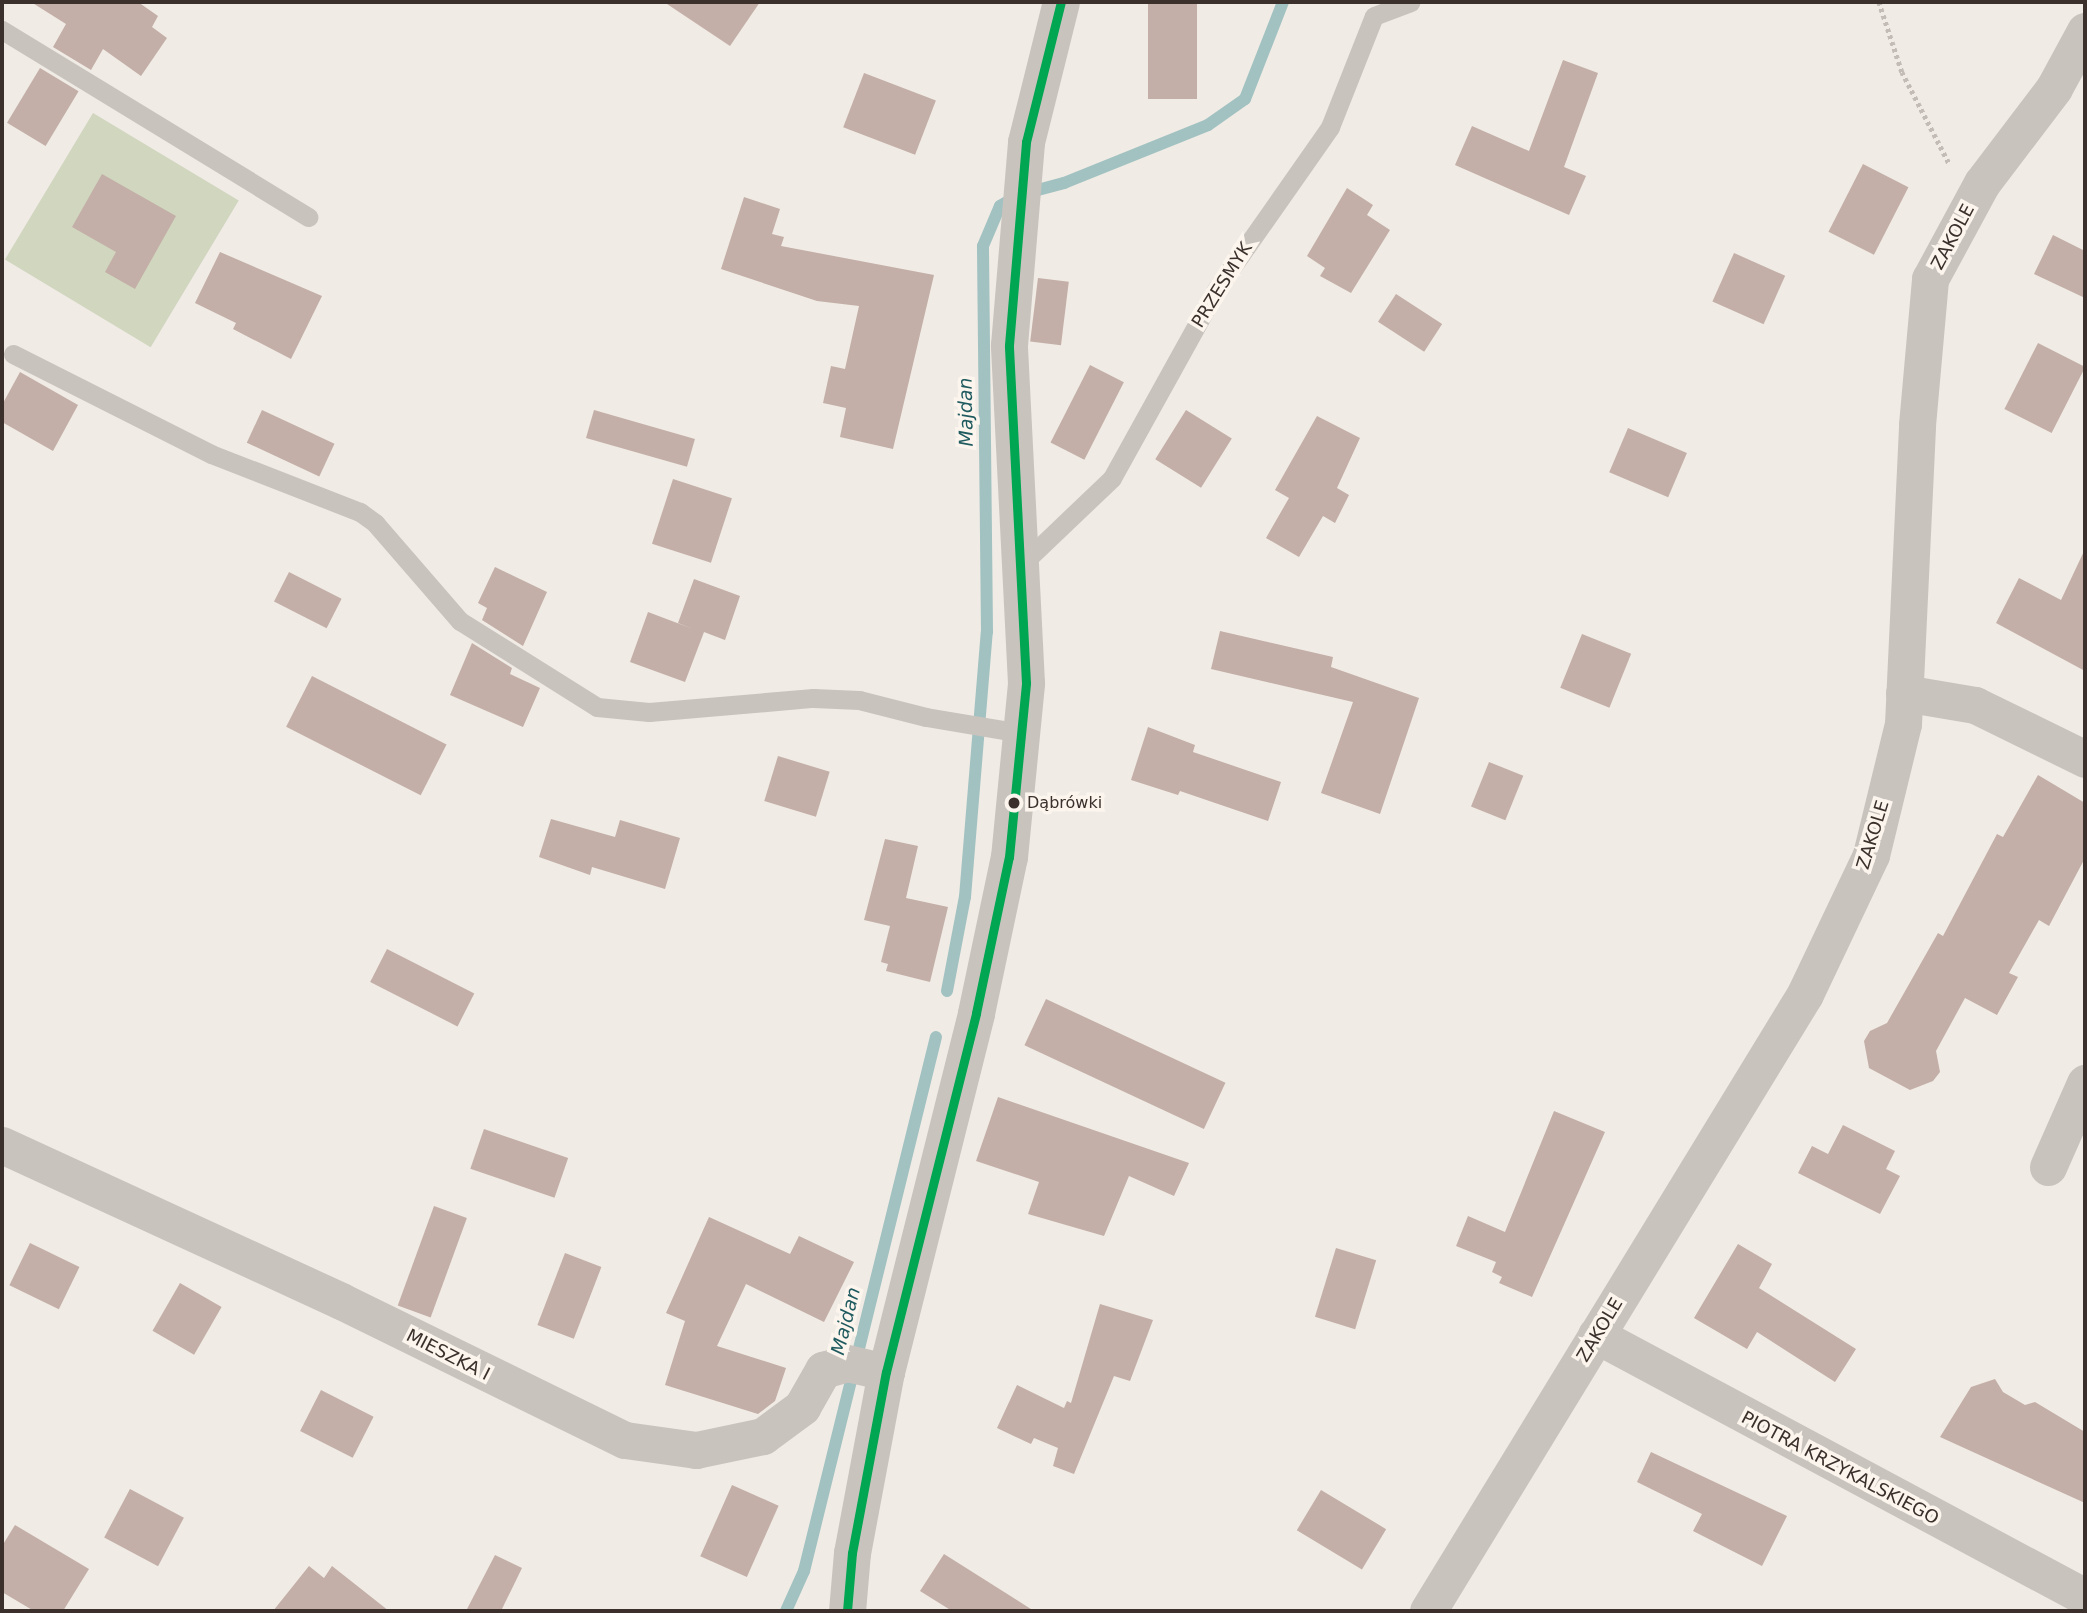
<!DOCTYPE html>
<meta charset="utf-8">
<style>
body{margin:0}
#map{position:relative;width:2087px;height:1613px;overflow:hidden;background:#f0ebe5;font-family:"DejaVu Sans",sans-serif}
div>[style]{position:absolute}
.green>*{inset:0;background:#d1d6bf;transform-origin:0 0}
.stream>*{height:12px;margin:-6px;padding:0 6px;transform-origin:6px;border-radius:6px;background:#a1c2c1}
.building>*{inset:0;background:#c3afa7;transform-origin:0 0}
.path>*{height:4.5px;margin-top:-2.25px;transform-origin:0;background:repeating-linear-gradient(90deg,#c2bbb6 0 3.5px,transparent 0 7px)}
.service>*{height:19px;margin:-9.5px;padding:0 9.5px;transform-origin:9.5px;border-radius:9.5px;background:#c9c3be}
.minor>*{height:37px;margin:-18.5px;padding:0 18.5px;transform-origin:18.5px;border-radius:18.5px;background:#c9c3be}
.bus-1>*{height:9px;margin:-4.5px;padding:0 4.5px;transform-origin:4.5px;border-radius:4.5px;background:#00a651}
.dots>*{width:19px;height:19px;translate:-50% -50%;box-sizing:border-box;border:4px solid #fbf5ee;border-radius:50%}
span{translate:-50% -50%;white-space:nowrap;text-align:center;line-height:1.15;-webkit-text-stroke:7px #fbf5ee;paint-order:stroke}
.bus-label{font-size:16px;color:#3b302b}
.left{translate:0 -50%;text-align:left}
.street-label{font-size:18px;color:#3b302b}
.water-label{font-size:19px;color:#1f5a5e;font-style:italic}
.frame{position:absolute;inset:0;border:4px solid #3b302b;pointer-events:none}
</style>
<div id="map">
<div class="green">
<div style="left:93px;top:113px;width:170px;height:171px;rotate:31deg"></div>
</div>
<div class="stream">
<div style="left:947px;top:991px;width:96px;rotate:-79.2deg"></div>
<div style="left:965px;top:897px;width:266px;rotate:-85.3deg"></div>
<div style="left:987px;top:632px;width:386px;rotate:-90.6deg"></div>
<div style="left:983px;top:246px;width:43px;rotate:-67deg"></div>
<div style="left:1000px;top:206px;width:22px;rotate:-30deg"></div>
<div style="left:1019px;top:195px;width:47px;rotate:-14.9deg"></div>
<div style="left:1064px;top:183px;width:155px;rotate:-21.9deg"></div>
<div style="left:1208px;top:125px;width:45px;rotate:-35.1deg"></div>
<div style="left:1245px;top:99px;width:104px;rotate:-68.6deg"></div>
<div style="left:786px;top:1611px;width:44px;rotate:-65.8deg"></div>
<div style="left:804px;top:1571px;width:550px;rotate:-76.12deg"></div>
</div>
<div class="building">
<div style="clip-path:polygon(31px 2px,138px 2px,158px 16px,152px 27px,167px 38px,141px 76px,103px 49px,91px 70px,53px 47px,66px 24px)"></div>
<div style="clip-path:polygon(664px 2px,760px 2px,730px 46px)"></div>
<div style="left:1148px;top:2px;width:49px;height:97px"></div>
<div style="clip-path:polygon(1563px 60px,1598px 73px,1564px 167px,1586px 176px,1569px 215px,1455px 165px,1472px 126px,1529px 151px)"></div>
<div style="left:40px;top:68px;width:45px;height:64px;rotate:31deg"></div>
<div style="left:864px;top:73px;width:77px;height:58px;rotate:21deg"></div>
<div style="left:1863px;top:164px;width:51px;height:76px;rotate:27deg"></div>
<div style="clip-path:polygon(102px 174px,176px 216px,135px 289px,105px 272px,116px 252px,72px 227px)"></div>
<div style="clip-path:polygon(1347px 188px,1373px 205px,1367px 215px,1390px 230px,1351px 293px,1320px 276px,1325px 268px,1307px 256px)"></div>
<div style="clip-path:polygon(744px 197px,780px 209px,772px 234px,784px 237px,781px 246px,934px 275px,893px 449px,840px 437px,846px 408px,823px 403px,831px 366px,845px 369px,859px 306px,817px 301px,721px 269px)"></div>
<div style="clip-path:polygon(2053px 235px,2085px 251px,2085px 298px,2034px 274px)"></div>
<div style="clip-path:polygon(220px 252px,322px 296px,291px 359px,233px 329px,236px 323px,195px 303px)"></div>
<div style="left:1734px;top:253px;width:56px;height:53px;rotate:24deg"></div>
<div style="left:1038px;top:278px;width:31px;height:64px;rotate:7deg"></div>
<div style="left:1396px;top:294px;width:55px;height:33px;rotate:33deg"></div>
<div style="left:2038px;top:343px;width:53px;height:74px;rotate:27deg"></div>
<div style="left:1090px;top:365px;width:38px;height:87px;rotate:27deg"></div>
<div style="clip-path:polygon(20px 372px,78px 405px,53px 451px,2px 422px,2px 405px)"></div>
<div style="left:262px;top:410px;width:80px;height:36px;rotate:25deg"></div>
<div style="left:594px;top:410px;width:105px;height:29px;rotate:16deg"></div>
<div style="left:1186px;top:410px;width:54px;height:58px;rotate:32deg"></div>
<div style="clip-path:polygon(1317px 416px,1360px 438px,1337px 488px,1349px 495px,1335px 523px,1323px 516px,1299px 557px,1266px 538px,1289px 498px,1275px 490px)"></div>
<div style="left:1628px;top:428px;width:64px;height:48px;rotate:23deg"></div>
<div style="left:673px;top:479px;width:62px;height:68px;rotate:18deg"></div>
<div style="clip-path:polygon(2085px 549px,2085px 671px,1996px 623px,2019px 578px,2061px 600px)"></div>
<div style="clip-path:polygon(495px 567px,547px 592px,523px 646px,482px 620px,487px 608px,478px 603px)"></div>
<div style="left:289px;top:572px;width:59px;height:33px;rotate:27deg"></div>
<div style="clip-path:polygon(694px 579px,740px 596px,725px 640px,704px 632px,685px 682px,630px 662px,648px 612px,693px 629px,678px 623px)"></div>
<div style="clip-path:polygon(1220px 631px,1333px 657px,1331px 667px,1419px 698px,1380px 814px,1321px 793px,1353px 702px,1211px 669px)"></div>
<div style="left:1582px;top:634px;width:53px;height:58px;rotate:22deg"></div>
<div style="clip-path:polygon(472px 643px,512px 668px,510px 674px,540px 688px,523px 727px,450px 695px)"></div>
<div style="left:312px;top:676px;width:151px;height:57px;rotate:27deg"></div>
<div style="clip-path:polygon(1148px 727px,1195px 745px,1193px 752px,1281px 782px,1268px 821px,1180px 791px,1178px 795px,1131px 780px)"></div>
<div style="left:778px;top:756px;width:54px;height:47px;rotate:17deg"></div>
<div style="left:1489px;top:762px;width:37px;height:48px;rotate:22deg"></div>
<div style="clip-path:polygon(2038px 775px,2085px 803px,2085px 858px,2049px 926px,2039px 920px,2009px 973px,2018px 977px,1997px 1015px,1965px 998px,1936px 1051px,1940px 1072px,1933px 1081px,1910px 1090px,1869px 1068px,1864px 1041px,1870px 1031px,1887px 1023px,1938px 933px,1943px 936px,1997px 834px,2003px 837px)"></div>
<div style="clip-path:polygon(551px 819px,615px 837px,620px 820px,680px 838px,665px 889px,592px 867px,590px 875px,539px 857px)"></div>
<div style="clip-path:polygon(885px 839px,918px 846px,906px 898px,948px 907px,930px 982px,886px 971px,888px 964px,881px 962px,890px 926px,864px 920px)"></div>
<div style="left:387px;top:949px;width:98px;height:37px;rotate:27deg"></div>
<div style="left:1046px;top:999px;width:198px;height:51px;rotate:25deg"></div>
<div style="clip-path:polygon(998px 1097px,1189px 1163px,1174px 1196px,1129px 1176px,1104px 1236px,1028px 1214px,1039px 1182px,976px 1161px)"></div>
<div style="clip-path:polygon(1554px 1111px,1605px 1132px,1532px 1297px,1499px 1283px,1502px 1277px,1492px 1272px,1496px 1262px,1456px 1246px,1468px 1216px,1505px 1232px)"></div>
<div style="clip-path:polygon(1843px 1125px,1895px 1151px,1886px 1169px,1900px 1176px,1880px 1214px,1798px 1173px,1812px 1146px,1828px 1154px)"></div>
<div style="left:484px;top:1129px;width:89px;height:42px;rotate:19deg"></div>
<div style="left:434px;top:1206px;width:35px;height:106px;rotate:20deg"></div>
<div style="clip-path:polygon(709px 1217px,790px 1254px,799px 1236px,854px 1262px,824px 1322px,746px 1284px,717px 1346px,786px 1368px,775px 1401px,758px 1414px,665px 1385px,685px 1321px,666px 1313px)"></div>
<div style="left:30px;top:1243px;width:55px;height:47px;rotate:26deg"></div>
<div style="clip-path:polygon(1738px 1244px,1772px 1264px,1759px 1288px,1856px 1349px,1835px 1382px,1757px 1332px,1747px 1349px,1694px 1318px)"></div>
<div style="left:1336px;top:1248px;width:42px;height:72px;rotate:17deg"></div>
<div style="left:565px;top:1253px;width:39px;height:77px;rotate:21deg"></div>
<div style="left:180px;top:1283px;width:48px;height:55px;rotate:30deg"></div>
<div style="clip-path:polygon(1100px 1304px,1153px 1320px,1130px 1381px,1114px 1376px,1074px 1474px,1053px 1466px,1058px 1448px,1034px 1438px,1031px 1444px,997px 1428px,1017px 1385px,1064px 1408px,1067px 1401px,1071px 1403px)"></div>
<div style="clip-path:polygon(1995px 1379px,2003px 1392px,2025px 1405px,2035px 1402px,2085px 1432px,2085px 1503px,1940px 1437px,1971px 1387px)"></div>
<div style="left:321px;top:1390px;width:59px;height:46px;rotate:27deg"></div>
<div style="clip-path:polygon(1651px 1452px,1787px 1516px,1762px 1566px,1693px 1531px,1702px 1514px,1637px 1482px)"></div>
<div style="left:732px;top:1485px;width:51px;height:78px;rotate:24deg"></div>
<div style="left:130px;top:1489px;width:61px;height:55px;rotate:28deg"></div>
<div style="left:1321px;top:1490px;width:76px;height:47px;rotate:31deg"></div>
<div style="clip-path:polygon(15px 1525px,89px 1569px,63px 1611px,34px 1611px,2px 1592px,2px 1546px)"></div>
<div style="clip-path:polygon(944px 1554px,1034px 1611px,952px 1611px,920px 1591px)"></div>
<div style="clip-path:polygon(495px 1555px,522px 1568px,501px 1611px,466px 1611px)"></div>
<div style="clip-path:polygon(309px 1566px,324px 1578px,332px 1566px,389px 1611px,273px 1611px)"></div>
</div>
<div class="path">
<div style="left:1879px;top:2px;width:74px;rotate:71.8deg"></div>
<div style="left:1902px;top:72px;width:102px;rotate:62.7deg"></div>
</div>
<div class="service">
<div style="left:2px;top:30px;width:359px;rotate:31.4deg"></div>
<div style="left:13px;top:354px;width:222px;rotate:26.8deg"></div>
<div style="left:211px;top:454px;width:160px;rotate:21.3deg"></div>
<div style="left:360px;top:512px;width:19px;rotate:36deg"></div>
<div style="left:375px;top:523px;width:130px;rotate:49.1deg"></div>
<div style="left:460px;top:621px;width:162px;rotate:32.1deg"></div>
<div style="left:597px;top:707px;width:52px;rotate:5.5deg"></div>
<div style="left:649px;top:712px;width:165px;rotate:-4.9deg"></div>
<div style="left:813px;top:698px;width:46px;rotate:2.5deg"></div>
<div style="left:859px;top:700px;width:69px;rotate:14.2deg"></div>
<div style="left:926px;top:717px;width:96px;rotate:9.6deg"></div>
<div style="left:1020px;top:566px;width:127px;rotate:-43.7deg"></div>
<div style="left:1112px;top:478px;width:215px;rotate:-61deg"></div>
<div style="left:1216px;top:290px;width:199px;rotate:-55deg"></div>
<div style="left:1330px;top:127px;width:119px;rotate:-68.4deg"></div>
<div style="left:1374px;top:16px;width:39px;rotate:-21deg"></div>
</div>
<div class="minor">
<div style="left:1904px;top:693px;width:72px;rotate:9.6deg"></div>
<div style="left:1975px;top:705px;width:123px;rotate:26.1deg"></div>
<div style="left:2px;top:1145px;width:373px;rotate:24.7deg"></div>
<div style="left:341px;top:1301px;width:316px;rotate:26.1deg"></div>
<div style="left:625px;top:1440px;width:72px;rotate:8deg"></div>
<div style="left:696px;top:1450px;width:68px;rotate:-11.8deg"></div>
<div style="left:763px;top:1436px;width:49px;rotate:-36.6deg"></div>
<div style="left:802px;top:1407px;width:43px;rotate:-60.4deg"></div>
<div style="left:823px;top:1370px;width:25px;rotate:-16deg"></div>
<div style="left:847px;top:1363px;width:40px;rotate:13deg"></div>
<div style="left:2048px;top:1167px;width:92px;rotate:-66.2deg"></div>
<div style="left:1596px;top:1335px;width:555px;rotate:28.18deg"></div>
<div style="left:847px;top:1611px;width:58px;rotate:-85.1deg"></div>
<div style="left:852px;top:1553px;width:184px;rotate:-79.4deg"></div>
<div style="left:886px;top:1372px;width:370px;rotate:-75.9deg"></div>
<div style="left:976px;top:1013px;width:159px;rotate:-78.1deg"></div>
<div style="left:1009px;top:857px;width:175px;rotate:-84.4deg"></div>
<div style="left:1026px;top:683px;width:338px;rotate:-92.9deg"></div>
<div style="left:1009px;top:345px;width:204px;rotate:-85.2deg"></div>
<div style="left:1026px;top:142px;width:144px;rotate:-76deg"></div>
<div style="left:1428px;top:1611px;width:723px;rotate:-58.57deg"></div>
<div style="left:1805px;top:994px;width:154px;rotate:-64.6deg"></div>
<div style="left:1871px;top:855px;width:135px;rotate:-76.3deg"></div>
<div style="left:1903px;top:724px;width:299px;rotate:-87.3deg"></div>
<div style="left:1917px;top:425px;width:147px;rotate:-84.9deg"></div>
<div style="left:1930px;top:279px;width:109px;rotate:-61.6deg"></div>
<div style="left:1982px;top:183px;width:119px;rotate:-52.8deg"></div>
<div style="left:2054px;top:88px;width:65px;rotate:-61.5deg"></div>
</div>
<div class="bus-1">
<div style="left:847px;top:1611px;width:58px;rotate:-85.1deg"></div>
<div style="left:852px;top:1553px;width:184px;rotate:-79.4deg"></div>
<div style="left:886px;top:1372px;width:370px;rotate:-75.9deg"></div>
<div style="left:976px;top:1013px;width:159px;rotate:-78.1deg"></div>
<div style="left:1009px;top:857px;width:175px;rotate:-84.4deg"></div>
<div style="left:1026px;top:683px;width:338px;rotate:-92.9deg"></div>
<div style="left:1009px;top:345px;width:204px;rotate:-85.2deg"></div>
<div style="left:1026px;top:142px;width:144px;rotate:-76deg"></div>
</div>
<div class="dots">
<div style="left:1014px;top:803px;background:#3b302b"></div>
</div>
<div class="bus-label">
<span class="left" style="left:1027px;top:803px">Dąbrówki</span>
</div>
<div class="street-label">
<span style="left:1953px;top:237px;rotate:-62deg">ZAKOLE</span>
<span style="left:1222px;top:285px;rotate:-58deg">PRZESMYK</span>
<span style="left:1873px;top:835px;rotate:-73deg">ZAKOLE</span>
<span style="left:1600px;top:1330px;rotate:-59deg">ZAKOLE</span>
<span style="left:448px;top:1355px;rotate:27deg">MIESZKA I</span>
<span style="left:1840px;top:1468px;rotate:28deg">PIOTRA KRZYKALSKIEGO</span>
</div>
<div class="water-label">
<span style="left:966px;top:412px;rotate:-91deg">Majdan</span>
<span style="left:846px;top:1321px;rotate:-76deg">Majdan</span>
</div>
<div class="frame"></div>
</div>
